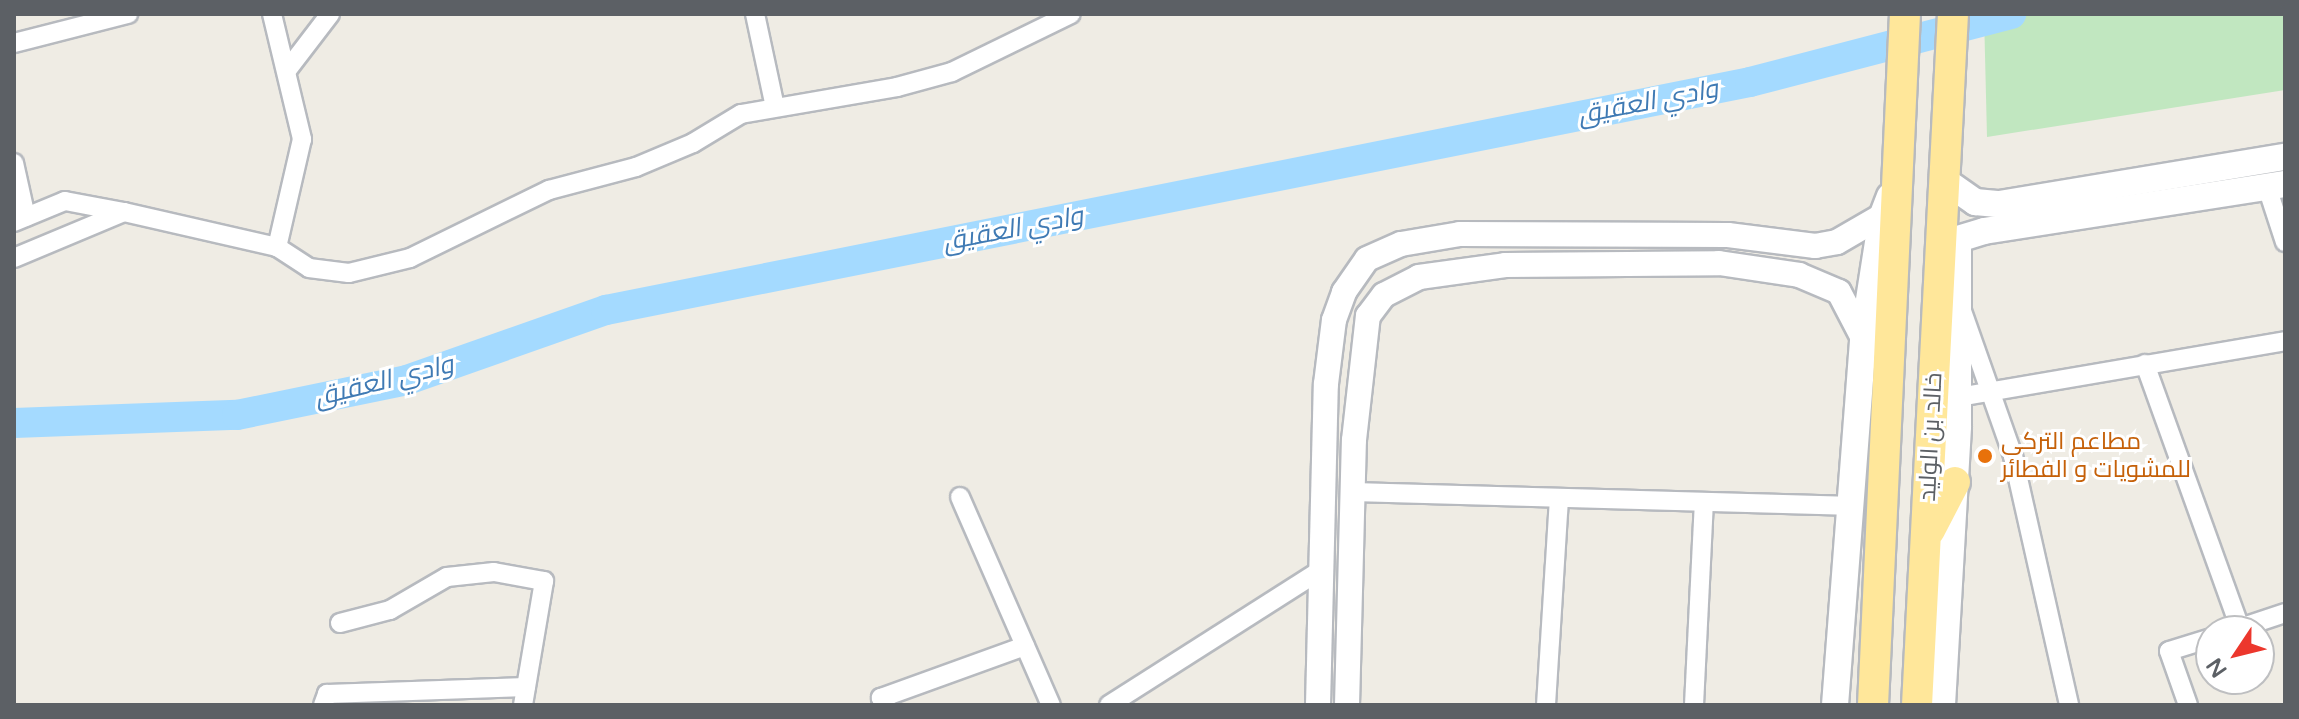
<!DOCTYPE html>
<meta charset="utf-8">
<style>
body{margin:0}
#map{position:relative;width:2299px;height:719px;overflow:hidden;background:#efece4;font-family:"Varela Round",Cairo,sans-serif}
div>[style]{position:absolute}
.green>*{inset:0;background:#c1e7c0}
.river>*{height:30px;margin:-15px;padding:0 15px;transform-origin:15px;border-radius:15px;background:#a4daff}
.roads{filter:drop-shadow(2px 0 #b7babf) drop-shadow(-2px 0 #b7babf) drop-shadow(0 2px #b7babf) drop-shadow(0 -2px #b7babf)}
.minor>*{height:18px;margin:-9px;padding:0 9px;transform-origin:9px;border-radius:9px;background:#fff}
.tertiary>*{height:24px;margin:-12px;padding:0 12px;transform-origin:12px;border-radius:12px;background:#fff}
.secondary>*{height:26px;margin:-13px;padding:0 13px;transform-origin:13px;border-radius:13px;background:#fff}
.trunk>*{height:30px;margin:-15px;padding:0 15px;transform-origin:15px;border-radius:15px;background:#ffe79a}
.dots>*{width:22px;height:22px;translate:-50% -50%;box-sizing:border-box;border:4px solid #fff;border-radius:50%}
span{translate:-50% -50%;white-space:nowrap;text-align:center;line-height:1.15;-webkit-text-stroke:6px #fff;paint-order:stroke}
.street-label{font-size:24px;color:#5c6065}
.food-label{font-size:24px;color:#c56008}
.left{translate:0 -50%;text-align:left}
.water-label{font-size:26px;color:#3f7ab4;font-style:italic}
.frame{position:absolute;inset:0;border:16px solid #5c6065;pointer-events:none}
.north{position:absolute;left:2195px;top:615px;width:80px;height:80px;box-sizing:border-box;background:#fff;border:2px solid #bebfc1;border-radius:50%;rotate:235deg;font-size:22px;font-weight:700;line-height:32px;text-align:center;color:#5c6065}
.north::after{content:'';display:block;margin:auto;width:28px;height:36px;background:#ec372d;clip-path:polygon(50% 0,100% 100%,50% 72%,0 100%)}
</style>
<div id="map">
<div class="green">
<div style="clip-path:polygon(1984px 14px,2285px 14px,2285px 90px,1987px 137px)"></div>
</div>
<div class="river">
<div style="left:14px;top:423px;width:223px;rotate:-2.1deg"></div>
<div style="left:237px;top:415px;width:174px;rotate:-11.6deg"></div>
<div style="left:407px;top:380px;width:211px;rotate:-19.4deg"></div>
<div style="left:606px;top:310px;width:1166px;rotate:-11.27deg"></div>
<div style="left:1750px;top:82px;width:270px;rotate:-14.6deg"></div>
</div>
<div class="roads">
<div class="minor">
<div style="left:272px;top:14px;width:129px;rotate:76.5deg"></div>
<div style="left:302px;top:139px;width:111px;rotate:103deg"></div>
<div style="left:755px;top:14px;width:95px;rotate:77.9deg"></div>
<div style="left:14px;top:43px;width:118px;rotate:-14.3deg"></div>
<div style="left:288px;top:69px;width:69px;rotate:-52.6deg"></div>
<div style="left:14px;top:163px;width:55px;rotate:77.5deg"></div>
<div style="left:2267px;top:187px;width:58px;rotate:71.9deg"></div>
<div style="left:124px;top:212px;width:157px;rotate:12.9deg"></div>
<div style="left:277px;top:247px;width:38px;rotate:33deg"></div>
<div style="left:309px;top:268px;width:40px;rotate:7.1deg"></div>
<div style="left:349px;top:273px;width:63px;rotate:-13.8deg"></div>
<div style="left:410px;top:258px;width:155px;rotate:-26.1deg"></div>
<div style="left:549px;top:190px;width:90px;rotate:-14.8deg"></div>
<div style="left:636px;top:167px;width:62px;rotate:-22.8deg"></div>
<div style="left:693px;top:143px;width:56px;rotate:-31.1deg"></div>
<div style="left:741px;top:114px;width:158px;rotate:-9.8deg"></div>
<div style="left:897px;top:87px;width:57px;rotate:-15.3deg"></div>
<div style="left:952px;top:72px;width:132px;rotate:-26deg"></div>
<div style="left:14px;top:222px;width:55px;rotate:-22.4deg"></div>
<div style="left:65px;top:201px;width:60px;rotate:10.6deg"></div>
<div style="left:124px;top:212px;width:119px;rotate:157.3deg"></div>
<div style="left:1962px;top:311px;width:154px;rotate:70.6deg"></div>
<div style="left:2013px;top:456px;width:255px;rotate:77.3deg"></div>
<div style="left:2145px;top:364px;width:281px;rotate:70.2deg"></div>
<div style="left:1958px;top:397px;width:332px;rotate:-9.7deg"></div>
<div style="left:1353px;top:492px;width:493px;rotate:1.6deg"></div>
<div style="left:960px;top:497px;width:227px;rotate:66.4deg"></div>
<div style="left:340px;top:623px;width:52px;rotate:-14.6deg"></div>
<div style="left:390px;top:610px;width:66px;rotate:-30.1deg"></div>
<div style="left:447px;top:577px;width:47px;rotate:-6.1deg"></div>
<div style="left:494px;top:572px;width:51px;rotate:10.2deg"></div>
<div style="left:544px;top:581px;width:126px;rotate:99.6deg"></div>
<div style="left:2231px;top:631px;width:57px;rotate:-18.4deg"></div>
<div style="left:323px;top:705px;width:12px;rotate:-70deg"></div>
<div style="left:327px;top:694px;width:199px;rotate:-2deg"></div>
<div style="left:886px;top:705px;width:9px;rotate:-126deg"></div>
<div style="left:881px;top:698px;width:153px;rotate:-19.9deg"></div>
<div style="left:1109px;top:705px;width:251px;rotate:-32.5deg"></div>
<div style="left:1546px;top:705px;width:207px;rotate:-86.4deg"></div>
<div style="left:1694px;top:705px;width:203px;rotate:-87.2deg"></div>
<div style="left:2188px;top:705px;width:57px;rotate:-109.4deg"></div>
<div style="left:2169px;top:651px;width:44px;rotate:-17.2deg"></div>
</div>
<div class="tertiary">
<div style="left:1318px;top:705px;width:321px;rotate:-88.6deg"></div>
<div style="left:1326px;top:384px;width:64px;rotate:-82.9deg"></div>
<div style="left:1334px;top:320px;width:30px;rotate:-70deg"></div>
<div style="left:1344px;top:292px;width:40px;rotate:-55.1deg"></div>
<div style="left:1367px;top:259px;width:37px;rotate:-24deg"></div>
<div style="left:1401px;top:244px;width:60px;rotate:-9.6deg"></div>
<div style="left:1460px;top:234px;width:268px;rotate:0.2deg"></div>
<div style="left:1728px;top:235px;width:88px;rotate:7.2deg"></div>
<div style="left:1815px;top:246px;width:22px;rotate:-10deg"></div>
<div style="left:1837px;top:242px;width:66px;rotate:-30.1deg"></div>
<div style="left:1347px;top:705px;width:265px;rotate:-88.5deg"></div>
<div style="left:1354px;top:440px;width:125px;rotate:-83.6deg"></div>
<div style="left:1368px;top:316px;width:26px;rotate:-53deg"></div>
<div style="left:1384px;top:295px;width:39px;rotate:-27deg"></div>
<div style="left:1419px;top:277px;width:87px;rotate:-7.9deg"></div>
<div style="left:1505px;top:265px;width:214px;rotate:-0.5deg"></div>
<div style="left:1719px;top:263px;width:81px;rotate:8.5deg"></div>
<div style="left:1799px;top:275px;width:43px;rotate:23deg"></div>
<div style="left:1839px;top:292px;width:52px;rotate:62.4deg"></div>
</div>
<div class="secondary">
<div style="left:1945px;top:181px;width:37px;rotate:35deg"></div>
<div style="left:1975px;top:202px;width:25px;rotate:5deg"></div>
<div style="left:2000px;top:204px;width:289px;rotate:-9.4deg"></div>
<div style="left:1946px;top:251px;width:17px;rotate:-45deg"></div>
<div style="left:1958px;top:239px;width:27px;rotate:-17deg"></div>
<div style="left:1984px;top:231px;width:305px;rotate:-8.9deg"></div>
<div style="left:1835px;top:705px;width:368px;rotate:-85.6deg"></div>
<div style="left:1863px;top:338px;width:122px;rotate:-81.1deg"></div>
<div style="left:1882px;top:217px;width:22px;rotate:-69deg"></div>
<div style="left:1942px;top:705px;width:279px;rotate:-86.7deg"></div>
<div style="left:1958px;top:426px;width:187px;rotate:-90deg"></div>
</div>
<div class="trunk">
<div style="left:1930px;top:530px;width:54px;rotate:-62.5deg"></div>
<div style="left:1873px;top:705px;width:692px;rotate:-87.35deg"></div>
<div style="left:1917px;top:705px;width:692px;rotate:-87.02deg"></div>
</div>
</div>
<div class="dots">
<div style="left:1985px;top:456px;background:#e8710a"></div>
</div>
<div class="street-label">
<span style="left:1931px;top:437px;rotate:-87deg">خالد بن الوليد</span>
</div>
<div class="food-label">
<span class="left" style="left:2001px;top:456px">مطاعم التركي<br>للمشويات و الفطائر</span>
</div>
<div class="water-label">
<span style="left:1648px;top:102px;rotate:-11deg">وادي العقيق</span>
<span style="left:1013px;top:229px;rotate:-11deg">وادي العقيق</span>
<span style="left:384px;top:381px;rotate:-14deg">وادي العقيق</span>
</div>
<div class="frame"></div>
<div class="north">N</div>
</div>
